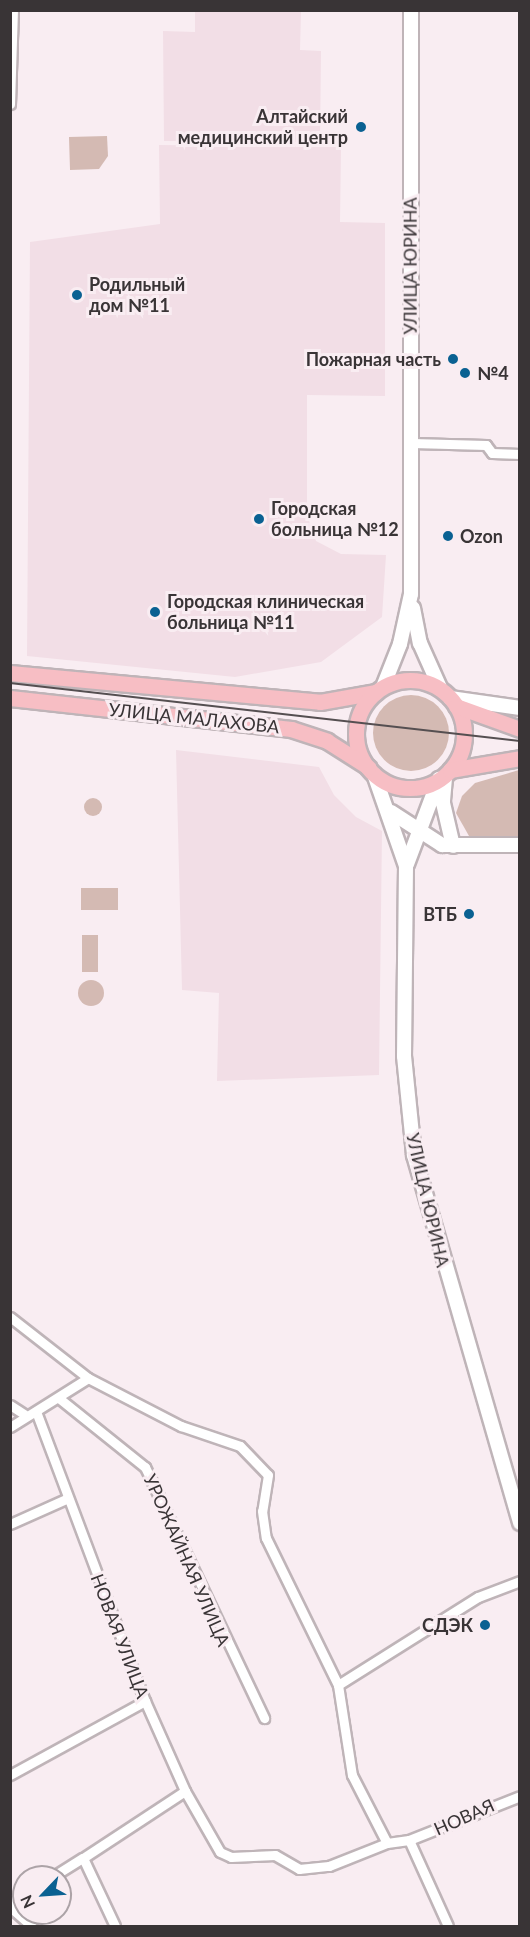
<!DOCTYPE html>
<meta charset="utf-8">
<style>
body{margin:0}
#map{position:relative;width:530px;height:1937px;overflow:hidden;background:#f9edf2;font-family:Lato,sans-serif}
div>[style]{position:absolute}
.built>*{inset:0;background:#f2dee6}
.green>*{inset:0;background:#d4bab3;transform-origin:0 0}
.round{border-radius:50%}
.roads{filter:drop-shadow(2px 0 #bfb4b8) drop-shadow(-2px 0 #bfb4b8) drop-shadow(0 2px #bfb4b8) drop-shadow(0 -2px #bfb4b8)}
.street>*{height:9px;margin:-4.5px;padding:0 4.5px;transform-origin:4.5px;border-radius:4.5px;background:#fff}
.secondary>*{height:14px;margin:-7px;padding:0 7px;transform-origin:7px;border-radius:7px;background:#fff}
.primary>*{height:15px;margin:-7.5px;padding:0 7.5px;transform-origin:7.5px;border-radius:7.5px;background:#f7bec4}
.primary>.ring{margin:-7.5px;padding:0;box-sizing:content-box;background:none;border:15px solid #f7bec4;border-radius:50%}
.tram>*{height:1.5px;margin:-0.75px;padding:0 0.75px;transform-origin:0.75px;border-radius:0.75px;background:#554f51}
.dots>*{width:16px;height:16px;translate:-50% -50%;box-sizing:border-box;border:3px solid #f9edf2;border-radius:50%}
span{translate:-50% -50%;white-space:nowrap;text-align:center;line-height:1.15;-webkit-text-stroke:6px #f9edf2;paint-order:stroke}
.poi-label{font-size:18px;color:#393436;font-weight:700}
.right{translate:-100% -50%;text-align:right}
.left{translate:0 -50%;text-align:left}
.street-label{font-size:18px;color:#393436}
.frame{position:absolute;inset:0;border:12px solid #393436;pointer-events:none}
.north{position:absolute;left:12px;top:1865px;width:60px;height:60px;box-sizing:border-box;background:#f9edf2;border:2px solid #aca3a7;border-radius:50%;rotate:245deg;font-size:16px;font-weight:700;line-height:24px;text-align:center;color:#393436}
.north::after{content:'';display:block;margin:auto;width:21px;height:27px;background:#0a6192;clip-path:polygon(50% 0,100% 100%,50% 72%,0 100%)}
</style>
<div id="map">
<div class="built">
<div style="clip-path:polygon(195px 11px,301px 11px,300px 50px,321px 51px,320px 142px,164px 141px,163px 31px,195px 32px)"></div>
<div style="clip-path:polygon(159px 145px,341px 147px,340px 222px,385px 223px,385px 396px,307px 395px,307px 515px,316px 541px,341px 554px,386px 555px,382px 617px,321px 662px,235px 677px,27px 656px,30px 242px,160px 224px)"></div>
<div style="clip-path:polygon(176px 750px,319px 767px,334px 795px,356px 817px,382px 831px,379px 1075px,217px 1081px,219px 993px,182px 990px)"></div>
</div>
<div class="green">
<div style="clip-path:polygon(107px 136px,108px 156px,99px 169px,70px 170px,69px 137px)"></div>
<div class="round" style="left:373px;top:695px;width:76px;height:76px"></div>
<div style="clip-path:polygon(519px 770px,519px 837px,469px 836px,456px 813px,462px 796px,475px 783px)"></div>
<div class="round" style="left:84px;top:798px;width:18px;height:18px"></div>
<div style="left:81px;top:888px;width:37px;height:22px"></div>
<div style="left:82px;top:935px;width:16px;height:37px"></div>
<div class="round" style="left:78px;top:980px;width:26px;height:26px"></div>
</div>
<div class="roads">
<div class="street">
<div style="left:10px;top:104px;width:94px;rotate:-88.2deg"></div>
<div style="left:412px;top:443px;width:74px;rotate:1.5deg"></div>
<div style="left:486px;top:445px;width:10px;rotate:53deg"></div>
<div style="left:492px;top:453px;width:28px;rotate:2deg"></div>
<div style="left:10px;top:1317px;width:99px;rotate:38deg"></div>
<div style="left:88px;top:1378px;width:105px;rotate:27.3deg"></div>
<div style="left:181px;top:1426px;width:62px;rotate:18.7deg"></div>
<div style="left:240px;top:1446px;width:40px;rotate:46deg"></div>
<div style="left:268px;top:1475px;width:36px;rotate:99deg"></div>
<div style="left:262px;top:1511px;width:27px;rotate:82deg"></div>
<div style="left:266px;top:1538px;width:164px;rotate:63.9deg"></div>
<div style="left:338px;top:1685px;width:91px;rotate:81.2deg"></div>
<div style="left:352px;top:1775px;width:76px;rotate:62.8deg"></div>
<div style="left:387px;top:1843px;width:22px;rotate:-8deg"></div>
<div style="left:409px;top:1840px;width:94px;rotate:65.6deg"></div>
<div style="left:60px;top:1399px;width:109px;rotate:38.7deg"></div>
<div style="left:145px;top:1467px;width:278px;rotate:64.6deg"></div>
<div style="left:10px;top:1405px;width:17px;rotate:33deg"></div>
<div style="left:37px;top:1414px;width:307px;rotate:69.4deg"></div>
<div style="left:145px;top:1701px;width:98px;rotate:66deg"></div>
<div style="left:185px;top:1791px;width:70px;rotate:60.2deg"></div>
<div style="left:220px;top:1852px;width:12px;rotate:24deg"></div>
<div style="left:231px;top:1857px;width:44px;rotate:-2.6deg"></div>
<div style="left:275px;top:1855px;width:28px;rotate:30deg"></div>
<div style="left:299px;top:1869px;width:30px;rotate:-6deg"></div>
<div style="left:329px;top:1866px;width:62px;rotate:-21.6deg"></div>
<div style="left:10px;top:1427px;width:92px;rotate:-32.1deg"></div>
<div style="left:10px;top:1524px;width:61px;rotate:-24.1deg"></div>
<div style="left:338px;top:1685px;width:165px;rotate:-32.2deg"></div>
<div style="left:478px;top:1597px;width:45px;rotate:-20.9deg"></div>
<div style="left:10px;top:1775px;width:154px;rotate:-28.7deg"></div>
<div style="left:409px;top:1840px;width:119px;rotate:-21.6deg"></div>
<div style="left:52px;top:1877px;width:36px;rotate:-32deg"></div>
<div style="left:10px;top:1903px;width:17px;rotate:-33deg"></div>
<div style="left:10px;top:1907px;width:29px;rotate:41deg"></div>
<div style="left:115px;top:1926px;width:75px;rotate:-115.2deg"></div>
<div style="left:83px;top:1858px;width:122px;rotate:-33.3deg"></div>
</div>
<div class="secondary">
<div style="left:413px;top:608px;width:36px;rotate:79deg"></div>
<div style="left:420px;top:643px;width:51px;rotate:65.9deg"></div>
<div style="left:383px;top:687px;width:46px;rotate:-68.4deg"></div>
<div style="left:400px;top:644px;width:51px;rotate:-77.6deg"></div>
<div style="left:411px;top:594px;width:584px;rotate:-90deg"></div>
<div style="left:450px;top:698px;width:71px;rotate:8.1deg"></div>
<div style="left:374px;top:774px;width:97px;rotate:70.8deg"></div>
<div style="left:406px;top:866px;width:190px;rotate:90.6deg"></div>
<div style="left:404px;top:1056px;width:100px;rotate:84.2deg"></div>
<div style="left:414px;top:1155px;width:383px;rotate:73.9deg"></div>
<div style="left:445px;top:778px;width:25px;rotate:95deg"></div>
<div style="left:443px;top:803px;width:44px;rotate:76.9deg"></div>
<div style="left:391px;top:812px;width:61px;rotate:32.9deg"></div>
<div style="left:442px;top:845px;width:78px"></div>
<div style="left:407px;top:864px;width:91px;rotate:-69.4deg"></div>
</div>
<div class="primary">
<div style="left:10px;top:673px;width:311px;rotate:5.3deg"></div>
<div style="left:320px;top:702px;width:57px;rotate:-10.1deg"></div>
<div class="ring" style="left:356px;top:680px;width:93px;height:93px"></div>
<div style="left:10px;top:698px;width:283px;rotate:6.3deg"></div>
<div style="left:291px;top:729px;width:38px;rotate:18deg"></div>
<div style="left:327px;top:741px;width:49px;rotate:32.4deg"></div>
<div style="left:456px;top:706px;width:68px;rotate:19.8deg"></div>
<div style="left:450px;top:770px;width:71px;rotate:-9.7deg"></div>
</div>
</div>
<div class="tram">
<div style="left:10px;top:683px;width:513px;rotate:6.49deg"></div>
</div>
<div class="dots">
<div style="left:361px;top:127px;background:#0a6192"></div>
<div style="left:77px;top:295px;background:#0a6192"></div>
<div style="left:453px;top:359px;background:#0a6192"></div>
<div style="left:465px;top:373px;background:#0a6192"></div>
<div style="left:259px;top:519px;background:#0a6192"></div>
<div style="left:448px;top:536px;background:#0a6192"></div>
<div style="left:155px;top:612px;background:#0a6192"></div>
<div style="left:469px;top:914px;background:#0a6192"></div>
<div style="left:485px;top:1625px;background:#0a6192"></div>
</div>
<div class="poi-label">
<span class="right" style="left:348px;top:127px">Алтайский<br>медицинский центр</span>
<span class="left" style="left:89px;top:295px">Родильный<br>дом №11</span>
<span class="right" style="left:441px;top:359px">Пожарная часть</span>
<span class="left" style="left:477px;top:373px">№4</span>
<span class="left" style="left:271px;top:519px">Городская<br>больница №12</span>
<span class="left" style="left:460px;top:536px">Ozon</span>
<span class="left" style="left:167px;top:612px">Городская клиническая<br>больница №11</span>
<span class="right" style="left:457px;top:914px">ВТБ</span>
<span class="right" style="left:473px;top:1625px">СДЭК</span>
</div>
<div class="street-label">
<span style="left:410px;top:266px;rotate:-90deg">УЛИЦА ЮРИНА</span>
<span style="left:194px;top:718px;rotate:6deg">УЛИЦА МАЛАХОВА</span>
<span style="left:428px;top:1200px;rotate:77deg">УЛИЦА ЮРИНА</span>
<span style="left:187px;top:1560px;rotate:66deg">УРОЖАЙНАЯ УЛИЦА</span>
<span style="left:120px;top:1636px;rotate:69deg">НОВАЯ УЛИЦА</span>
<span style="left:464px;top:1817px;rotate:-24deg">НОВАЯ</span>
</div>
<div class="frame"></div>
<div class="north">N</div>
</div>
